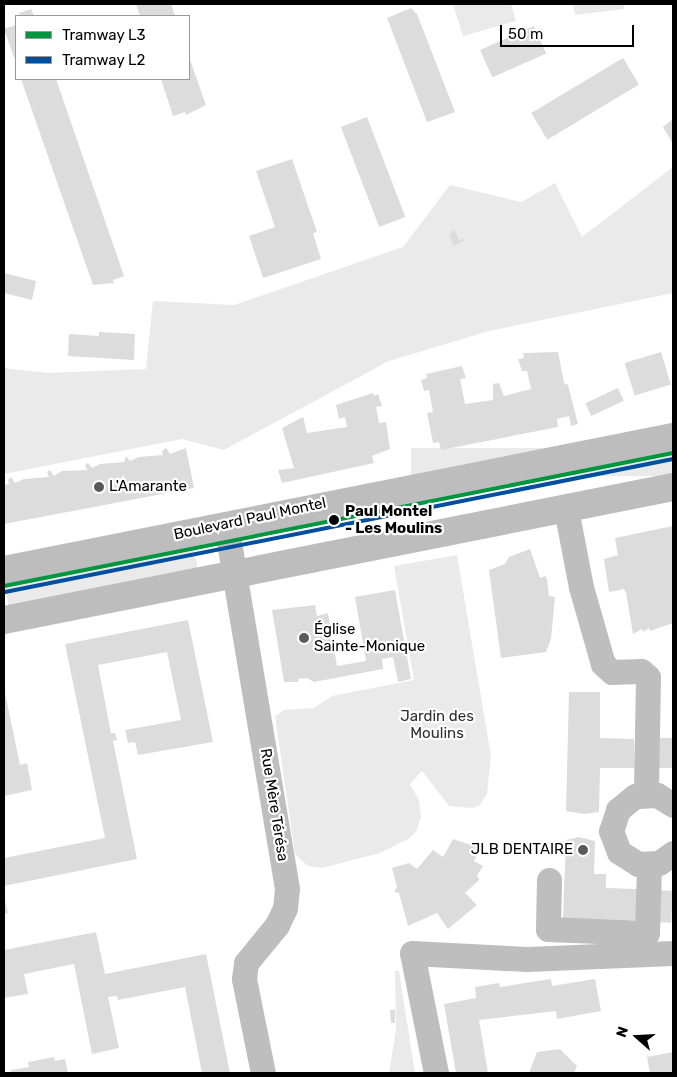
<!DOCTYPE html>
<meta charset="utf-8">
<style>
body{margin:0}
#map{position:relative;width:677px;height:1077px;overflow:hidden;background:#fff;font-family:Rubik,sans-serif}
div>[style]{position:absolute}
.green>*{inset:0;background:#eaeaea;transform-origin:0 0}
.building>*{inset:0;background:#dcdcdc;transform-origin:0 0}
.minor>*{height:25px;margin:-12.5px;padding:0 12.5px;transform-origin:12.5px;border-radius:12.5px;background:#bebebe}
.major>*{height:28px;margin:-14px;padding:0 14px;transform-origin:14px;border-radius:14px;background:#bdbdbd}
.tram-1>*{height:4px;margin:-2px;padding:0 2px;transform-origin:2px;border-radius:2px;background:#009640}
.tram-2>*{height:4px;margin:-2px;padding:0 2px;transform-origin:2px;border-radius:2px;background:#004f9f}
.dots>*{width:14px;height:14px;translate:-50% -50%;box-sizing:border-box;border:2px solid #fff;border-radius:50%}
span{translate:-50% -50%;white-space:nowrap;text-align:center;line-height:1.15;-webkit-text-stroke:4.5px #fff;paint-order:stroke}
.poi-label{font-size:15px;color:#000}
.left{translate:0 -50%;text-align:left}
.right{translate:-100% -50%;text-align:right}
.stop-label{font-size:15px;color:#000;font-weight:700}
.street-label{font-size:15px;color:#000}
.park-label{font-size:15px;color:#2f2f2f}
.frame{position:absolute;inset:0;border:5px solid #000;pointer-events:none}
.legend{position:absolute;left:15px;top:15px;width:175px;height:65px;box-sizing:border-box;background:#fff;border:1px solid #999;margin:0;padding:6px 9px;list-style:none;font-size:15px;color:#000}
.legend li{display:flex;align-items:center;gap:10px;height:25px}
.legend b{width:25px;border:1px solid #999}
.north{position:absolute;left:612px;top:1012px;width:50px;height:50px;-webkit-text-stroke:4px #fff;paint-order:stroke;rotate:289deg;font-size:14px;font-weight:700;line-height:20px;text-align:center;color:#000}
.north::after{content:'';display:block;margin:auto;width:18px;height:22px;background:#000;clip-path:polygon(50% 0,100% 100%,50% 72%,0 100%)}
.scale{position:absolute;left:500px;top:25px;width:134px;height:22px;box-sizing:border-box;border:2px solid #000;border-top:0;padding-left:6px;font-size:15px;line-height:18px;white-space:nowrap;color:#000;-webkit-text-stroke:4px #fff;paint-order:stroke}
</style>
<div id="map">
<div class="green">
<div style="clip-path:polygon(453px 4px,511px 4px,516px 21px,463px 36px)"></div>
<div style="clip-path:polygon(573px 4px,624px 4px,624px 9px,575px 15px)"></div>
<div style="clip-path:polygon(673px 167px,673px 293px,489px 331px,389px 361px,224px 450px,182px 439px,4px 474px,4px 368px,48px 373px,146px 369px,153px 301px,234px 305px,403px 247px,450px 185px,521px 202px,555px 183px,582px 237px)"></div>
<div style="left:673px;top:448px;width:28px;height:262px;rotate:90deg"></div>
<div style="left:193px;top:544px;width:26px;height:193px;rotate:79deg"></div>
<div style="clip-path:polygon(457px 555px,491px 756px,487px 794px,480px 805px,473px 808px,449px 806px,422px 771px,410px 784px,419px 800px,421px 817px,416px 832px,408px 839px,380px 853px,322px 868px,308px 866px,295px 854px,275px 716px,284px 710px,314px 708px,332px 696px,414px 680px,394px 566px)"></div>
<div style="clip-path:polygon(395px 971px,399px 971px,415px 1073px,389px 1073px,396px 1030px)"></div>
</div>
<div class="building">
<div style="clip-path:polygon(136px 4px,171px 4px,175px 16px,140px 16px)"></div>
<div style="clip-path:polygon(411px 8px,417px 14px,455px 112px,427px 122px,387px 18px)"></div>
<div style="clip-path:polygon(31px 9px,34px 16px,20px 16px,19px 13px)"></div>
<div style="clip-path:polygon(16px 25px,16px 63px,4px 29px)"></div>
<div style="left:534px;top:26px;width:30px;height:59px;rotate:66deg"></div>
<div style="clip-path:polygon(189px 57px,206px 105px,186px 115px,185px 112px,173px 116px,161px 79px,189px 79px)"></div>
<div style="left:623px;top:58px;width:31px;height:107px;rotate:59deg"></div>
<div style="clip-path:polygon(21px 79px,56px 79px,124px 276px,113px 280px,114px 283px,93px 285px)"></div>
<div style="left:367px;top:117px;width:107px;height:28px;rotate:69deg"></div>
<div style="clip-path:polygon(673px 119px,673px 144px,663px 127px)"></div>
<div style="clip-path:polygon(292px 159px,317px 232px,313px 233px,321px 259px,263px 278px,249px 236px,275px 227px,256px 171px)"></div>
<div style="clip-path:polygon(454px 229px,459px 240px,463px 238px,464px 241px,454px 246px,449px 235px)"></div>
<div style="clip-path:polygon(4px 273px,36px 281px,32px 300px,4px 293px)"></div>
<div style="clip-path:polygon(99px 332px,135px 334px,134px 360px,68px 356px,69px 334px,99px 336px)"></div>
<div style="clip-path:polygon(558px 352px,564px 383px,568px 385px,578px 424px,571px 426px,569px 416px,557px 419px,558px 427px,441px 450px,439px 442px,433px 443px,427px 413px,433px 412px,429px 390px,424px 391px,421px 380px,427px 378px,426px 374px,462px 366px,466px 378px,460px 379px,465px 404px,493px 400px,493px 384px,499px 383px,504px 396px,531px 389px,527px 371px,522px 371px,518px 359px,524px 358px,523px 353px)"></div>
<div style="left:661px;top:352px;width:34px;height:38px;rotate:73deg"></div>
<div style="left:618px;top:388px;width:14px;height:36px;rotate:65deg"></div>
<div style="clip-path:polygon(373px 393px,374px 396px,378px 394px,382px 406px,376px 407px,379px 423px,386px 422px,390px 449px,372px 456px,374px 463px,282px 483px,278px 470px,294px 468px,282px 428px,303px 417px,307px 433px,347px 427px,345px 417px,339px 419px,336px 405px)"></div>
<div style="clip-path:polygon(166px 448px,170px 454px,186px 448px,194px 488px,4px 524px,4px 485px,9px 484px,8px 480px,11px 477px,15px 483px,24px 479px,49px 477px,47px 472px,50px 470px,54px 476px,62px 471px,87px 470px,85px 465px,88px 463px,92px 468px,100px 464px,124px 462px,126px 456px,130px 461px,139px 457px,163px 455px,162px 451px)"></div>
<div style="clip-path:polygon(673px 526px,673px 623px,650px 631px,649px 628px,643px 632px,642px 629px,633px 634px,626px 593px,624px 589px,609px 592px,604px 559px,618px 555px,615px 538px)"></div>
<div style="clip-path:polygon(530px 549px,540px 578px,545px 576px,547px 579px,549px 596px,555px 597px,551px 639px,546px 652px,501px 658px,489px 570px,505px 564px,509px 557px)"></div>
<div style="clip-path:polygon(395px 590px,411px 679px,398px 682px,393px 657px,382px 659px,383px 669px,314px 682px,307px 678px,298px 679px,298px 682px,284px 682px,272px 610px,315px 605px,317px 616px,328px 613px,337px 666px,366px 661px,355px 597px)"></div>
<div style="clip-path:polygon(188px 620px,213px 742px,138px 755px,135px 742px,128px 743px,125px 730px,181px 720px,167px 652px,98px 665px,111px 733px,115px 733px,117px 740px,113px 741px,137px 859px,4px 886px,4px 858px,105px 838px,65px 644px)"></div>
<div style="clip-path:polygon(4px 688px,20px 765px,27px 763px,32px 790px,4px 796px)"></div>
<div style="clip-path:polygon(569px 692px,600px 692px,600px 738px,634px 739px,635px 768px,600px 768px,599px 812px,584px 814px,566px 811px)"></div>
<div style="left:655px;top:738px;width:18px;height:30px"></div>
<div style="clip-path:polygon(579px 837px,595px 841px,594px 874px,606px 874px,606px 888px,637px 889px,637px 920px,563px 919px,566px 840px)"></div>
<div style="clip-path:polygon(453px 839px,480px 848px,474px 861px,483px 866px,477px 875px,479px 880px,465px 893px,477px 905px,448px 929px,437px 913px,408px 926px,399px 893px,394px 892px,397px 887px,392px 868px,409px 863px,417px 869px,433px 850px,443px 857px)"></div>
<div style="left:656px;top:890px;width:17px;height:32px;rotate:3deg"></div>
<div style="clip-path:polygon(4px 897px,8px 913px,4px 914px)"></div>
<div style="clip-path:polygon(96px 932px,105px 974px,206px 954px,230px 1073px,202px 1073px,185px 987px,118px 1000px,117px 996px,108px 997px,119px 1048px,92px 1054px,74px 964px,24px 974px,28px 994px,4px 998px,4px 950px)"></div>
<div style="clip-path:polygon(551px 979px,552px 986px,595px 979px,601px 1011px,557px 1019px,556px 1011px,479px 1020px,488px 1073px,456px 1073px,444px 1004px,476px 998px,475px 987px,499px 983px,500px 987px)"></div>
<div style="clip-path:polygon(390px 1010px,395px 1010px,395px 1023px,391px 1023px)"></div>
<div style="clip-path:polygon(560px 1049px,577px 1066px,574px 1073px,529px 1073px,537px 1052px)"></div>
<div style="clip-path:polygon(673px 1052px,673px 1073px,650px 1073px,647px 1057px)"></div>
<div style="clip-path:polygon(54px 1057px,55px 1061px,65px 1059px,68px 1073px,11px 1073px,11px 1070px,29px 1067px,28px 1062px)"></div>
</div>
<div class="minor">
<div style="left:566px;top:509px;width:79px;rotate:79.1deg"></div>
<div style="left:581px;top:587px;width:80px;rotate:74.1deg"></div>
<div style="left:603px;top:664px;width:12px;rotate:42deg"></div>
<div style="left:612px;top:672px;width:29px;rotate:-2deg"></div>
<div style="left:641px;top:671px;width:9px;rotate:41deg"></div>
<div style="left:648px;top:677px;width:117px;rotate:91deg"></div>
<div style="left:226px;top:524px;width:370px;rotate:80.5deg"></div>
<div style="left:287px;top:889px;width:19px;rotate:96deg"></div>
<div style="left:285px;top:908px;width:19px;rotate:115deg"></div>
<div style="left:277px;top:925px;width:49px;rotate:129.2deg"></div>
<div style="left:246px;top:963px;width:16px;rotate:97deg"></div>
<div style="left:244px;top:979px;width:96px;rotate:78.6deg"></div>
<div style="left:673px;top:805px;width:19px;rotate:-148deg"></div>
<div style="left:657px;top:795px;width:22px;rotate:177deg"></div>
<div style="left:635px;top:796px;width:22px;rotate:141deg"></div>
<div style="left:618px;top:810px;width:22px;rotate:108deg"></div>
<div style="left:611px;top:831px;width:22px;rotate:69deg"></div>
<div style="left:619px;top:852px;width:22px;rotate:32deg"></div>
<div style="left:638px;top:864px;width:21px;rotate:-3deg"></div>
<div style="left:659px;top:863px;width:17px;rotate:-36deg"></div>
<div style="left:549px;top:880px;width:49px;rotate:91.2deg"></div>
<div style="left:548px;top:929px;width:99px;rotate:2.3deg"></div>
<div style="left:647px;top:933px;width:68px;rotate:-88.3deg"></div>
<div style="left:436px;top:1073px;width:122px;rotate:-101.3deg"></div>
<div style="left:412px;top:953px;width:115px;rotate:3deg"></div>
<div style="left:527px;top:959px;width:146px;rotate:-2.4deg"></div>
</div>
<div class="major">
<div style="left:4px;top:570px;width:682px;rotate:-11.24deg"></div>
<div style="left:4px;top:620px;width:682px;rotate:-11.24deg"></div>
</div>
<div class="tram-1">
<div style="left:4px;top:586px;width:682px;rotate:-11.24deg"></div>
</div>
<div class="tram-2">
<div style="left:5px;top:592px;width:681px;rotate:-11.26deg"></div>
</div>
<div class="dots">
<div style="left:99px;top:487px;background:#595959"></div>
<div style="left:334px;top:520px;background:#000"></div>
<div style="left:304px;top:638px;background:#595959"></div>
<div style="left:583px;top:850px;background:#595959"></div>
</div>
<div class="poi-label">
<span class="left" style="left:109px;top:487px">L'Amarante</span>
<span class="left" style="left:314px;top:638px">Église<br>Sainte-Monique</span>
<span class="right" style="left:573px;top:850px">JLB DENTAIRE</span>
</div>
<div class="stop-label">
<span class="left" style="left:345px;top:520px">Paul Montel<br>- Les Moulins</span>
</div>
<div class="street-label">
<span style="left:250px;top:519px;rotate:-12deg">Boulevard Paul Montel</span>
<span style="left:274px;top:805px;rotate:81deg">Rue Mère Térésa</span>
</div>
<div class="park-label">
<span style="left:437px;top:725px">Jardin des<br>Moulins</span>
</div>
<div class="frame"></div>
<ul class="legend">
<li><b style="height:6px;background:#009640"></b>Tramway L3</li>
<li><b style="height:6px;background:#004f9f"></b>Tramway L2</li>
</ul>
<div class="north">N</div>
<div class="scale">50 m</div>
</div>
